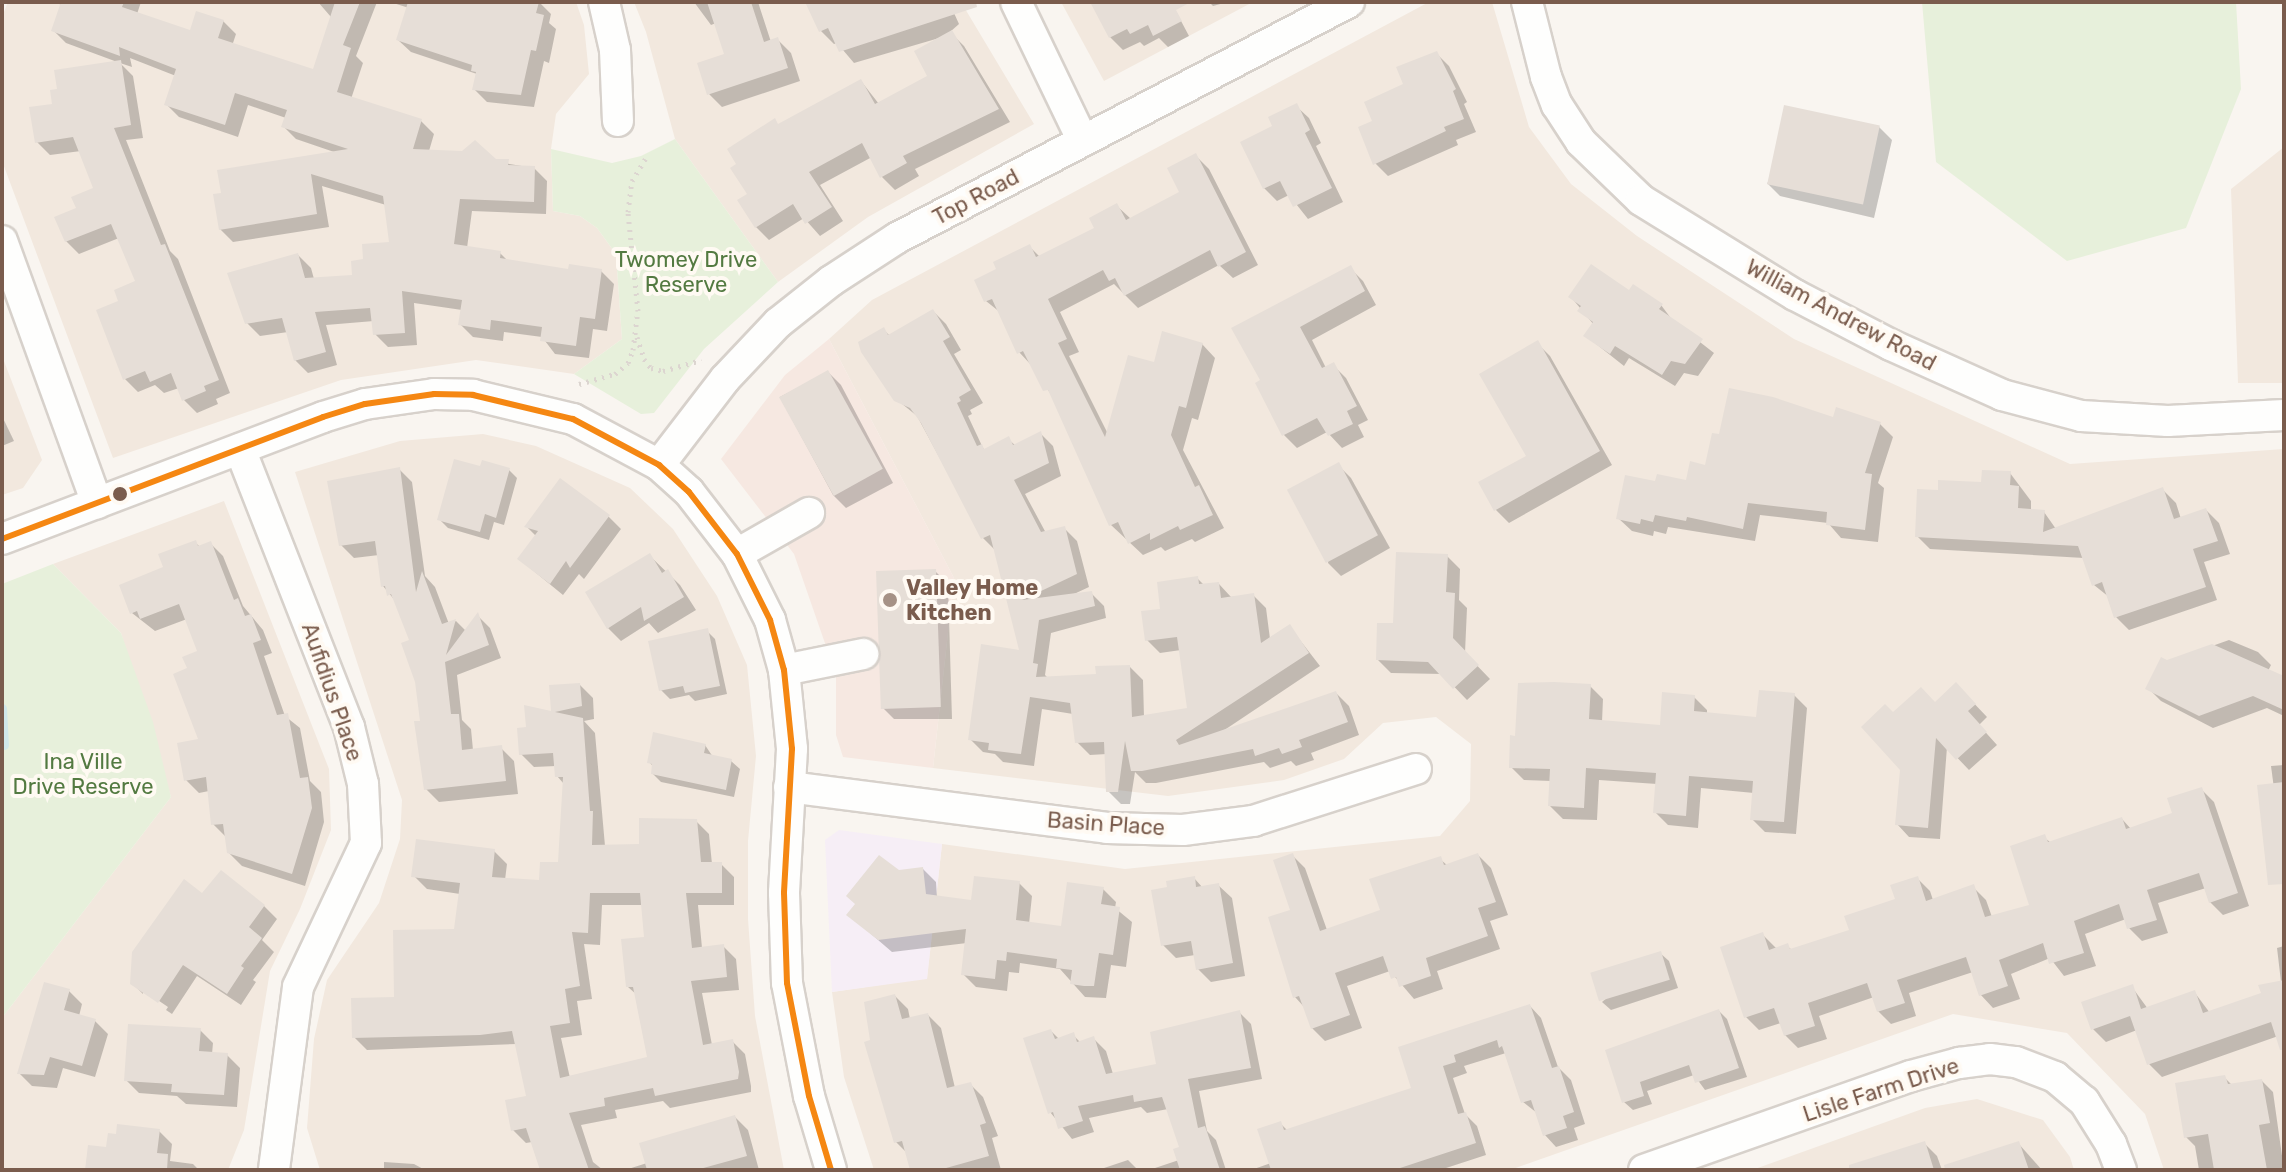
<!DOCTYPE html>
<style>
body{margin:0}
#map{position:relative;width:2286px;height:1172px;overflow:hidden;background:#f9f5f0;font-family:Rubik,sans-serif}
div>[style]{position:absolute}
.residential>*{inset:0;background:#f2e8de}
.commercial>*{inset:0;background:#f6e8e1}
.education>*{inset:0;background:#f6eef6}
.green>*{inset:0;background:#e7f0db}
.shadow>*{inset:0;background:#0003}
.stream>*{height:9px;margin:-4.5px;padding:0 4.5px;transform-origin:4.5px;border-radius:4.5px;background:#d0e8ea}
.building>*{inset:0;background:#e6ded7;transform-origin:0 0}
.path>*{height:5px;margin-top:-2.5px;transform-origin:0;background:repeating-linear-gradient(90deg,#dcd5d0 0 2px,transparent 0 8px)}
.roads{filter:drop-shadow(2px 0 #d7d1cb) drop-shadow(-2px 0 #d7d1cb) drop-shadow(0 2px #d7d1cb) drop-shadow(0 -2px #d7d1cb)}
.minor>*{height:30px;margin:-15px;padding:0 15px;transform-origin:15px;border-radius:15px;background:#fefefd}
.bus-1>*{height:6px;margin:-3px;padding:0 3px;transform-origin:3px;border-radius:3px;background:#f58712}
.dots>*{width:22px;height:22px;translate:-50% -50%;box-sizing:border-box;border:4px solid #fffaf3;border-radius:50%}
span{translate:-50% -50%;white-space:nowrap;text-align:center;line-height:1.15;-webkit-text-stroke:8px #fffaf3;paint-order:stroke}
.street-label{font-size:22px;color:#7a5c4d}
.park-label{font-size:22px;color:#537a41}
.poi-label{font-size:22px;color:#7a5c4d;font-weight:700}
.left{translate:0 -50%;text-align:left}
.frame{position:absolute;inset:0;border:4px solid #7a5c4d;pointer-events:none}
</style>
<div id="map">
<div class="residential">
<div style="clip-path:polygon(8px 2px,576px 2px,584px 25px,589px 74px,556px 114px,551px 149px,553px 211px,580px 216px,597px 228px,616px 254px,622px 339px,574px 374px,476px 360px,341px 380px,113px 458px,2px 161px,2px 17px)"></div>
<div style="clip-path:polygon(634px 2px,961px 2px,1034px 124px,868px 217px,778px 282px,675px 139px,646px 32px)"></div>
<div style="clip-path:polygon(1061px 2px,1253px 2px,1104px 81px)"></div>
<div style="clip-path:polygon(1429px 2px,1492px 2px,1529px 127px,1571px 184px,1637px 236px,1794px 339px,2070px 464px,2284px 449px,2284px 1170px,2164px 1170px,2145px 1114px,2067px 1033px,1953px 1014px,1510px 1170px,874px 1170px,844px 1077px,832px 992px,927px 978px,942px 844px,1125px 869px,1440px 836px,1470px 801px,1471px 744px,1436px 717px,1383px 723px,1344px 759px,1284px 780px,1168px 796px,933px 768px,954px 578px,829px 339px,872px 300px)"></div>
<div style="clip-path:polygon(2284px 147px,2284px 383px,2238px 383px,2231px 189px)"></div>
<div style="clip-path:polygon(2px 356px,42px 460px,23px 488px,2px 495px)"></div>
<div style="clip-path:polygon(483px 434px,536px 446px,630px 488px,673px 529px,717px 596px,747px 665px,756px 756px,748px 841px,748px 919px,755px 1016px,784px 1170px,320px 1170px,307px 1128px,314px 1039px,327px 980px,379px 903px,400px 839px,402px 800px,295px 472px,400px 441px)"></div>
<div style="clip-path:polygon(224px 501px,329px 769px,331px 830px,300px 909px,270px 971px,244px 1130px,228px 1170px,2px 1170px,2px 1018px,171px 797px,121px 633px,53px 564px)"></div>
<div style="clip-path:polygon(1977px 1099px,2043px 1120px,2070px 1157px,2074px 1170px,1752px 1170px,1925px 1108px)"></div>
</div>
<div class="commercial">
<div style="clip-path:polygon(829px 339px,954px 578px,933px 768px,843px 757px,836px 735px,836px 675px,794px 554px,721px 459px,785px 375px)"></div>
</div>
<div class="education">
<div style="clip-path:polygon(839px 830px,942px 844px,927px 979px,832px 992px,825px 840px)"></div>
</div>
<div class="green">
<div style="clip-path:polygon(1922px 2px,2236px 2px,2241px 89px,2186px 228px,2067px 261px,1936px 162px)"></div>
<div style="clip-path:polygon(675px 139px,778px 282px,704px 349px,654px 413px,641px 414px,574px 374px,622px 339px,616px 254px,597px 228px,580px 216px,553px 211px,551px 149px,612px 163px,641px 156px)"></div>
<div style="clip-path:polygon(53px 564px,121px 633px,153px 722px,171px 797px,2px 1018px,2px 584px)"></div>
</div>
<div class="shadow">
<div style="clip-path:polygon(57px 2px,141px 2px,137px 14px,191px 33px,223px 21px,236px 34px,232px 46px,314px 72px,331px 17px,318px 2px,377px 2px,356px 56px,363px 63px,351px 99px,421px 121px,434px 134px,429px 151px,534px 168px,547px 181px,546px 214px,472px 211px,467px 248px,500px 253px,509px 262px,570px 271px,601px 271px,614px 284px,607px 331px,593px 329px,589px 358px,555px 354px,542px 337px,504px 332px,503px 341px,473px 337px,460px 324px,462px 310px,414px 303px,417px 345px,388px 347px,375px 334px,374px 321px,326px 325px,337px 365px,308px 373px,295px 360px,288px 332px,260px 336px,247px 323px,298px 255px,311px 268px,314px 279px,354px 277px,365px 261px,391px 244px,386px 205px,322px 186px,329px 227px,233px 242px,220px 229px,337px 153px,296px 139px,283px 126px,286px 118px,248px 105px,238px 137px,179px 117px,166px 104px,176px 76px,130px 58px,132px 67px,120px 63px,133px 76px,143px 138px,126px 140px,170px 251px,178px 259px,230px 393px,216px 399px,218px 404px,197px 413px,184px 400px,179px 388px,164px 393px,155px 385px,138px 392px,125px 379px,120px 302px,138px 282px,119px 238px,79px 254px,66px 241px,78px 209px,96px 189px,81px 151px,50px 155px,37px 142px,54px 106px,120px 63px,66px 43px,53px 30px,62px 6px)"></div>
<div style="clip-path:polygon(390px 2px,539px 2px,551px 14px,549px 23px,556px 29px,549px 63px,544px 61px,534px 107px,487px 102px,474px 89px,477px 74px,411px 52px,398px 40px,409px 8px)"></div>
<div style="clip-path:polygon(694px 2px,758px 2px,771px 42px,778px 40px,791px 53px,800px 81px,722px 107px,709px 94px,726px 55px,716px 23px,711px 25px)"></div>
<div style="clip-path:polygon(835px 2px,949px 2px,959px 24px,950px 32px,964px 46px,1010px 122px,915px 169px,919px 176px,895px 190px,882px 177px,872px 157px,820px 185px,843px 221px,820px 236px,804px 218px,769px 240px,756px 227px,779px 126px,861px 81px,879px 104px,930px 77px,946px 36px,854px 63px,837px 43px,834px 44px,821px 31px,812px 13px)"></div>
<div style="clip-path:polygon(1092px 2px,1171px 2px,1189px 36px,1168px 47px,1159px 38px,1144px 46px,1140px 42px,1123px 50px,1110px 37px)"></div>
<div style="clip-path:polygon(1209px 2px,1228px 2px,1213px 6px)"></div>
<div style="clip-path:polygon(1436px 53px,1449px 66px,1467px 102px,1464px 104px,1476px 132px,1456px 140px,1458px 145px,1388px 176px,1375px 163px,1374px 122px)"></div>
<div style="clip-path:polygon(1296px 106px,1309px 118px,1321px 143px,1316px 146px,1343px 202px,1308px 219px,1289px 195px,1277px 201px,1264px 188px,1275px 127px)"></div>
<div style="clip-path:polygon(1879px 127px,1892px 140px,1874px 218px,1780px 196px,1767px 183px)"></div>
<div style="clip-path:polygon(1196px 156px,1209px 169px,1258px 265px,1233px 278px,1219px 265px,1138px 308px,1114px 284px,1060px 312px,1079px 352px,1069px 356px,1108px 434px,1155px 365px,1202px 344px,1215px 358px,1198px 420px,1192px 418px,1183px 450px,1224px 528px,1195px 542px,1192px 539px,1165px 551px,1161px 547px,1143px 555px,1111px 525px,1054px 399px,1033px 367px,1019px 352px,1001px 313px,986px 301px,999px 270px,1030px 247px,1040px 257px,1096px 228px,1117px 206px,1131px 219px,1182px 193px)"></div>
<div style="clip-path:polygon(1350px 268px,1363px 281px,1376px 305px,1312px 340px,1326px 368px,1333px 365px,1346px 378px,1368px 420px,1358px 425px,1364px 437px,1342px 448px,1327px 432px,1297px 448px,1284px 435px,1263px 381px,1234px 328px)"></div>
<div style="clip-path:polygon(1629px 292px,1661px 305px,1673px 321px,1714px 353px,1698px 376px,1684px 373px,1675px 386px,1629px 358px,1624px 366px,1586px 336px,1594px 325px,1571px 297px)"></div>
<div style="clip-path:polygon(933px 311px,946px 324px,961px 350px,954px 354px,983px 403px,970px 410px,972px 414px,968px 416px,983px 448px,986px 451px,1008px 439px,1016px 446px,1041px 434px,1053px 446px,1061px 476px,1025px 494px,1046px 533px,1064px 528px,1077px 541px,1089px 587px,1074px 594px,1091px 593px,1104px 606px,1106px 618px,1051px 633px,1045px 675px,1049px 679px,1098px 676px,1130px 667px,1143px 680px,1144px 717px,1189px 710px,1181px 650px,1160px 653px,1147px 640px,1163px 610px,1197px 578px,1205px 586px,1219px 584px,1231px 597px,1253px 595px,1266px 608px,1270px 639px,1289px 626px,1320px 666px,1223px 731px,1336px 693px,1349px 706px,1359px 735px,1311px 753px,1314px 760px,1296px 766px,1291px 761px,1270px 768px,1264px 762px,1156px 783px,1146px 783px,1135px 772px,1130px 804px,1121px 804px,1108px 791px,1107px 754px,1090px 755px,1077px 742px,1073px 714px,1042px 709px,1034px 766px,1003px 762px,995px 754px,983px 752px,970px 739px,1022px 652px,996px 551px,983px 538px,917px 416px,896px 399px,883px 329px,890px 336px)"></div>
<div style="clip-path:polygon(1537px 343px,1550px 356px,1612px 465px,1509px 523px,1496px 510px,1481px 483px,1528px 456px)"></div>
<div style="clip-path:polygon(828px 372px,841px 385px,893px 483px,846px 508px,833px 495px,780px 397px)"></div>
<div style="clip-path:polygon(1837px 410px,1880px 424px,1893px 437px,1878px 483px,1884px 488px,1878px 542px,1841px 538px,1828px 523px,1760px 515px,1755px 541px,1668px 527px,1666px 534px,1654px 531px,1653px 536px,1632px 531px,1618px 518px,1657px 484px,1687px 482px,1707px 467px,1834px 419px)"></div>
<div style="clip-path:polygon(2px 416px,14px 441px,2px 446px)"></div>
<div style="clip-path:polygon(1338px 465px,1351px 478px,1390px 548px,1341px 576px,1328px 563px)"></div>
<div style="clip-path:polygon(399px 469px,412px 482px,425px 576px,435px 587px,449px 624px,456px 621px,466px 631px,478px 616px,490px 628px,501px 658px,457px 675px,462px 720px,471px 729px,473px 750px,501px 748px,514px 761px,518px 794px,439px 802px,426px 789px,422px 722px,411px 642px,397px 603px,383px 586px,379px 555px,354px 558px,341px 545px)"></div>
<div style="clip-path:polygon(509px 470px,517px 478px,504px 525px,494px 522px,489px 540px,448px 528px,439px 519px)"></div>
<div style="clip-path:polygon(2010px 473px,2031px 501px,2031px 511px,2044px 512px,2056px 529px,2163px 490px,2176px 503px,2181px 519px,2206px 510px,2219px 523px,2230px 554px,2204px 562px,2217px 600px,2129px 630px,2116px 617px,2109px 597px,2094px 585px,2084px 558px,1930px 549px,1917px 536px,1940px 493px,1983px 484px)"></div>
<div style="clip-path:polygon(608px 516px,621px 529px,584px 579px,579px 574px,563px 595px,519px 559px,536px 536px,526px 526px)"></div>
<div style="clip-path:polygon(195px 542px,200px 547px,210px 543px,223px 556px,243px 606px,263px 630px,272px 653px,264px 656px,285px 716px,300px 728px,310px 781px,321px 792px,324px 822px,305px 886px,242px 866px,229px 853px,227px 838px,213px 824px,209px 791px,199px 793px,186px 780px,201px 741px,189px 669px,200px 652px,187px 619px,155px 631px,132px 613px,165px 569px)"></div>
<div style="clip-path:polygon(650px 556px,680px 585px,696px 610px,658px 633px,649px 623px,621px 641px,608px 628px)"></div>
<div style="clip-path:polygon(1447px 556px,1460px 569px,1459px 600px,1467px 608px,1465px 653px,1490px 679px,1467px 700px,1442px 674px,1391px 673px,1378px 660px)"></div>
<div style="clip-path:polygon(935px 571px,948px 584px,952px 719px,894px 719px,881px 706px)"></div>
<div style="clip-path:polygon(707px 631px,715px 639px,727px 694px,695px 701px,689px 695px,670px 699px,661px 690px)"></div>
<div style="clip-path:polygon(2229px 640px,2258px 652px,2271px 665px,2268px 671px,2284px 678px,2284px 716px,2267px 708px,2213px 728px,2161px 701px,2148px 688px,2167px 662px)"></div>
<div style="clip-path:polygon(evenodd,580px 685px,593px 698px,594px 719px,584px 721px,595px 733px,605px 846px,641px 845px,696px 821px,709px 834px,712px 864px,721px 864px,734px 877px,734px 905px,698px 905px,702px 948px,723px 946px,736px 959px,739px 990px,702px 993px,712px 1045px,732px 1041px,745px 1054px,751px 1086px,751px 1092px,670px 1108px,663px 1101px,615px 1110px,617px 1118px,581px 1125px,593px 1162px,603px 1170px,542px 1170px,532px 1142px,526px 1143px,513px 1130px,528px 1098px,517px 1044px,367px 1050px,354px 1037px,396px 999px,456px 931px,460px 894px,427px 889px,414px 876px,494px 851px,507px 864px,505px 880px,541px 882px,560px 864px,564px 784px,557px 776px,556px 766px,534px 767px,521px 754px,528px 729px,553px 713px,580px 685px,602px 905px,643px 905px,646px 939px,628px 987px,637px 995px,649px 1058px,570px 1078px,561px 1038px,582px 1035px,577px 1001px,592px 999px,584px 944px,600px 945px,602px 905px)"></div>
<div style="clip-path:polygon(1590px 686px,1603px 699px,1602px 722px,1662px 727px,1694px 697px,1707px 710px,1707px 714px,1758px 719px,1794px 695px,1807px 708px,1796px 834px,1765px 832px,1752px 819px,1754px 793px,1701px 788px,1698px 828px,1668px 825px,1655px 812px,1657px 784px,1599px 780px,1597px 820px,1563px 819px,1550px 806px,1551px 781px,1524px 780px,1511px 767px,1517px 738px)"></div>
<div style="clip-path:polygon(1968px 697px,1987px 717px,1979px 725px,1997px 745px,1969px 770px,1947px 747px,1940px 839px,1909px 837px,1897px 824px,1902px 769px,1893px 715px)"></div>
<div style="clip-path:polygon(705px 745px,713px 757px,731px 761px,740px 769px,734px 797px,661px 782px,653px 774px,654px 767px,649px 762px)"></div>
<div style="clip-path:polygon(2284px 765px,2284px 864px,2271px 766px)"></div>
<div style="clip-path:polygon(2201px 789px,2214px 802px,2249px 906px,2223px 915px,2210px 902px,2206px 888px,2158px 903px,2168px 933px,2142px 941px,2129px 928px,2126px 919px,2085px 934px,2096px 966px,2064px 976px,2050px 958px,2011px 974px,2020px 999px,1993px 1008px,1980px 994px,1973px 972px,1909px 993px,1916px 1016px,1891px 1024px,1878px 1011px,1874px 997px,1819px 1016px,1827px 1039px,1798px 1048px,1785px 1035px,1781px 1023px,1759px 1030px,1746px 1017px,1763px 935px,1776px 948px,1787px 946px,1792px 950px,1851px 931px,1898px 901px,1917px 878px,1930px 891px,1933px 900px,1973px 887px,1986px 900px,1992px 917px,2032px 906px,2044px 837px,2051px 843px,2122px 819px,2131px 829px,2174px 815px)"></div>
<div style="clip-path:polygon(1292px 855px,1305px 868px,1327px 930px,1382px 912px,1440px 859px,1448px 866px,1478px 855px,1491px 868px,1508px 915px,1490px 921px,1500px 949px,1437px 971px,1443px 989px,1414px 999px,1390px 971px,1347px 986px,1362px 1028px,1325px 1041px,1312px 1028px,1305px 1008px,1295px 997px)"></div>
<div style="clip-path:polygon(923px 869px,936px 882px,937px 898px,973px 902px,1019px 883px,1032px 896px,1029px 924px,1063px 928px,1103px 889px,1116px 902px,1115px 908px,1132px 922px,1126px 967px,1111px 965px,1106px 998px,1085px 997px,1060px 969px,1020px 963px,1019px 973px,1009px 972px,1007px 991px,976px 987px,963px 974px,967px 943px,892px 952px,849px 915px,898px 872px)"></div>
<div style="clip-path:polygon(1194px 878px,1203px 888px,1218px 885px,1232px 898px,1245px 976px,1211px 982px,1198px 969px,1195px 955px,1176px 958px,1163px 945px)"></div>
<div style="clip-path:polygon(203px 896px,264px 906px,277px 919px,262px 940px,274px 952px,253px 980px,256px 982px,241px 1005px,197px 976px,172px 1014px,166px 1010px,168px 1007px,143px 990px,143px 994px,132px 983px)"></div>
<div style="clip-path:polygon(2284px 946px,2284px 1034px,2162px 1077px,2149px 1064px,2137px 1030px,2106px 1042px,2093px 1029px,2132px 987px,2148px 1009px,2195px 993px,2210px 1013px,2263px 994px,2281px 982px,2277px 948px)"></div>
<div style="clip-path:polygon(1660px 953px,1669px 961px,1678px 988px,1611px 1010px,1602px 1002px)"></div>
<div style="clip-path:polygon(69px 991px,82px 1004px,79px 1016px,95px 1021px,108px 1034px,95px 1077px,63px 1068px,57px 1088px,32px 1086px,19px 1073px)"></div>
<div style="clip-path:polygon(895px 996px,908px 1009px,910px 1019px,928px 1015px,941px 1028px,955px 1088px,970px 1084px,983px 1097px,998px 1136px,992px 1138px,1001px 1170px,912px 1170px,908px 1154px,896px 1142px,873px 1042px)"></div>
<div style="clip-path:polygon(1530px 1006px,1541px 1018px,1558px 1067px,1571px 1080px,1585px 1124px,1574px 1128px,1578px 1140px,1556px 1147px,1545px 1135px,1537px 1113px,1523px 1102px,1506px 1053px,1464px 1066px,1467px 1073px,1453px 1078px,1465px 1114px,1477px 1126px,1486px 1155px,1440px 1170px,1251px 1170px,1271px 1163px,1281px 1124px,1288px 1131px,1414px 1089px,1400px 1049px)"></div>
<div style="clip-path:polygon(1719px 1011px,1727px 1019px,1747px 1077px,1705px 1090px,1694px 1075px,1647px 1091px,1652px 1104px,1633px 1110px,1624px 1102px,1607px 1051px)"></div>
<div style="clip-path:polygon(1239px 1012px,1251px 1024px,1262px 1079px,1199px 1091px,1207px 1131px,1216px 1140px,1226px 1170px,1149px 1170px,1179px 1160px,1181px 1148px,1168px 1109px,1147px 1113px,1141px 1107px,1089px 1118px,1094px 1132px,1072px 1139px,1050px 1112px,1051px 1031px,1059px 1039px,1073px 1035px,1081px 1043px,1094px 1039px,1106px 1051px,1113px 1074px,1158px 1066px)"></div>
<div style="clip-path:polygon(200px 1030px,213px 1043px,212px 1054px,227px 1055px,240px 1068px,237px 1107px,186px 1104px,177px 1096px,139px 1093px,126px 1080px)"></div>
<div style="clip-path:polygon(2224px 1077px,2233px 1086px,2262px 1081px,2273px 1092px,2284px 1170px,2199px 1170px,2195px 1146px,2186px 1137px)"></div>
<div style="clip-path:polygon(735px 1117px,748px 1130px,759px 1170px,625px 1170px,647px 1163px)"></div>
<div style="clip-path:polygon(159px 1131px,172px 1144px,170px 1161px,193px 1164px,199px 1170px,87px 1170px,108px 1150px)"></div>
<div style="clip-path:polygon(1924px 1143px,1937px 1156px,1942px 1170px,1867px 1170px)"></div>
<div style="clip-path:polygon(2018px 1143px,2042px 1170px,1983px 1170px)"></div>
<div style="clip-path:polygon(1128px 1160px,1138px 1170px,1098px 1170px)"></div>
<div style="clip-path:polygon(384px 1162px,414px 1164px,425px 1170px,384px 1170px)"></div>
</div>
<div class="stream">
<div style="left:2px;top:708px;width:37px;rotate:87deg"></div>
</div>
<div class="building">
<div style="clip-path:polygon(61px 2px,124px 2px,122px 7px,190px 30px,196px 11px,224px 20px,218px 38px,313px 69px,335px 2px,360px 2px,343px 45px,351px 48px,337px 92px,422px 119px,413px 149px,462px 151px,475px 140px,496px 159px,509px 159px,508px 165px,535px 166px,534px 202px,460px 199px,454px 244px,501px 251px,500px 258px,568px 269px,569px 264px,602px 269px,595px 319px,580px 317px,576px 346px,540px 341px,542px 327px,491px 320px,490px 330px,458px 325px,462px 300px,402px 291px,405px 333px,373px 335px,370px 308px,315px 312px,326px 352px,294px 361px,282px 318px,245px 324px,227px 273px,298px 253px,305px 278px,352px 275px,351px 261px,363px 259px,362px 244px,389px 242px,383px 196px,311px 174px,317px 214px,219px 230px,213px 194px,221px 193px,217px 170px,348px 149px,281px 127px,287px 110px,235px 93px,225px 125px,164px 105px,176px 69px,119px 47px,120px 56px,51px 31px)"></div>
<div style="clip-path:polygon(408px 2px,539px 2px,536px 13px,544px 15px,536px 51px,531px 50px,521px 95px,472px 90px,476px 72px,471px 71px,472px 65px,396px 40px)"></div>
<div style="clip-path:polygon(707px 2px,751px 2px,764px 42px,778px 37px,788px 68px,707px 95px,697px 63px,724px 54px)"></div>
<div style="clip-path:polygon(805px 2px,976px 2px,977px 7px,839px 52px,828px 28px,819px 32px)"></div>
<div style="clip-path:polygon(1090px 2px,1191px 2px,1176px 10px,1182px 21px,1153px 36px,1148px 25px,1130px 34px,1127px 29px,1109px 38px)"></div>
<div style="clip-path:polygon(952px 30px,999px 109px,903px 156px,907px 163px,880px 178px,862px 143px,809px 172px,832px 207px,805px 224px,793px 204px,755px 228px,737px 200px,747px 194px,730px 168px,736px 164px,727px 149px,775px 118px,778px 124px,861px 79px,875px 104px,927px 76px,914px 51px)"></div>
<div style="clip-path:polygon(1437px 51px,1456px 89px,1453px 91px,1464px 119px,1444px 127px,1446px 131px,1373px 165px,1358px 127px,1372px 121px,1364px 102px,1403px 84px,1396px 67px)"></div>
<div style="clip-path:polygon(121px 60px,131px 125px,114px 128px,161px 245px,165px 244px,219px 380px,204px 386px,206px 391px,182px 401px,171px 373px,150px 382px,145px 371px,123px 380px,96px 310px,118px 301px,114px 290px,135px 281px,111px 224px,65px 242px,54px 217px,76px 208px,71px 197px,93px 188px,73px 137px,35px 143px,29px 107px,52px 104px,50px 90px,57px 89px,54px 70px)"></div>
<div style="clip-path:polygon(1297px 103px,1310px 130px,1305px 133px,1332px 188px,1293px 207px,1280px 181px,1263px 189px,1240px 142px,1272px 126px,1268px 117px)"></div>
<div style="left:1784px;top:105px;width:98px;height:81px;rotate:12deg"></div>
<div style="clip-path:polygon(1196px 153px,1246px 252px,1218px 267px,1210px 250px,1124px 296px,1115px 278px,1109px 281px,1103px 270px,1048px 299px,1067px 339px,1058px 343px,1105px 437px,1128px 355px,1154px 362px,1162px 331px,1203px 343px,1186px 408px,1179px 406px,1171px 435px,1195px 487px,1199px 485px,1213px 515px,1180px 530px,1178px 526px,1150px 540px,1150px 533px,1128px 544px,1118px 522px,1109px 526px,1048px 390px,1043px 391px,1023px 351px,1017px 354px,992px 299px,984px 302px,974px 280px,996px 269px,993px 262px,1030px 244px,1036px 257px,1094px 228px,1089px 218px,1117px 203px,1126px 220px,1179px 192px,1167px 168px)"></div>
<div style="clip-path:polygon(1591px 264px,1629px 290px,1633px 284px,1663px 304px,1659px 309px,1703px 339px,1685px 364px,1671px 361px,1662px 375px,1615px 346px,1610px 354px,1583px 336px,1593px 322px,1577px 311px,1581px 306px,1568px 297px)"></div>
<div style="clip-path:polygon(1351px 265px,1365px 291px,1300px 327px,1322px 368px,1334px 362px,1357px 406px,1347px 411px,1353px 424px,1328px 436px,1317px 418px,1282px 436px,1255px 383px,1260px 380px,1231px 328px)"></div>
<div style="clip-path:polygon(933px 309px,950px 337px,943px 341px,971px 390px,959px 397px,961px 401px,957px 403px,977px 446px,982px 444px,984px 449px,1009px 436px,1013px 445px,1041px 431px,1049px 463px,1014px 480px,1041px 532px,1065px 526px,1077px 574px,1022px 600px,1092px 591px,1095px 606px,1039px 620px,1033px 663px,1038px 664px,1036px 677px,1096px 674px,1095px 666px,1130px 665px,1132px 717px,1187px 708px,1177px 637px,1145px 641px,1141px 611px,1160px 609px,1157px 582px,1198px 576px,1199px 584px,1219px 582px,1221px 598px,1254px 593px,1261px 643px,1290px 624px,1309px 653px,1176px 740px,1179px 745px,1336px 691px,1348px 722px,1299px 740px,1302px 747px,1282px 754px,1279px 748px,1255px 756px,1253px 749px,1142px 771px,1131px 771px,1125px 741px,1118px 792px,1106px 792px,1104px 742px,1075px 743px,1070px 703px,1030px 697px,1021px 754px,988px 750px,989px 743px,968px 740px,981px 644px,1019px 650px,990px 535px,981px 539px,921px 423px,910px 408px,894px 401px,861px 352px,858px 342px,884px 327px,888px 335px)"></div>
<div style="clip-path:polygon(1538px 340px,1600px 451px,1494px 511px,1478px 482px,1526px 456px,1479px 374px)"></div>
<div style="left:828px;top:370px;width:113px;height:56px;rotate:61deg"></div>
<div style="clip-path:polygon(1729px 388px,1773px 397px,1833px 417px,1836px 407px,1881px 422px,1865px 473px,1872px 474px,1865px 530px,1826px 525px,1827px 512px,1748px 503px,1743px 529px,1687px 517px,1686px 521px,1655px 515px,1653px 522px,1641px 519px,1640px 524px,1616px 519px,1625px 475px,1655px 481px,1657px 474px,1686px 480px,1690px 461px,1705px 465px,1712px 433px,1719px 434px)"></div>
<div style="clip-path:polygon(454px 459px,480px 466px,482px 460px,510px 468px,496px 518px,485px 514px,480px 532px,437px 520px)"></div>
<div style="left:1339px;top:462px;width:83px;height:59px;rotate:62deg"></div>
<div style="clip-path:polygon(400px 467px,416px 592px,422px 571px,442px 624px,456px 619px,446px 655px,478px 612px,489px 645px,445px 662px,451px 714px,459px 714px,462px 750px,502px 745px,506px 781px,424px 790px,414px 721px,420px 721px,415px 682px,401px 643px,409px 640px,391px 594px,387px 596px,385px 586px,381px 587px,375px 541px,339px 546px,327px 481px)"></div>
<div style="clip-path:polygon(1982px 470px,2011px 471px,2010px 485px,2019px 486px,2018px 508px,2045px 510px,2043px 532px,2163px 487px,2174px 519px,2206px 508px,2218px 541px,2193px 549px,2206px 587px,2114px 618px,2102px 582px,2092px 586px,2078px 546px,1915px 537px,1917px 489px,1938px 490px,1938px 480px,1981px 482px)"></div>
<div style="clip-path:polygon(560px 478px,610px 515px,570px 568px,566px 561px,550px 584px,517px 559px,538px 531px,524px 527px)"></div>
<div style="clip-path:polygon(196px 540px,198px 546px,211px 541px,234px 600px,238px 598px,245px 616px,251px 614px,261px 640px,253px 643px,277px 715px,288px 713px,300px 778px,308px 777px,312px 808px,292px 874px,227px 853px,223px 824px,211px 825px,206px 777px,184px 781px,177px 743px,198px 739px,173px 674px,187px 668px,182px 657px,197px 651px,179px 604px,140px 619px,137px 611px,130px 614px,119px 585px,163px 567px,158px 554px)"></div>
<div style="clip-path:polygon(1396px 552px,1448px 554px,1446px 592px,1455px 593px,1453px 638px,1479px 665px,1453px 689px,1428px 662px,1376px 660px,1377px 623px,1393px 623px)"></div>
<div style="clip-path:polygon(650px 553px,662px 573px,668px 569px,684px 597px,644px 621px,641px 607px,607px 629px,585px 592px)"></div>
<div style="left:936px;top:569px;width:138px;height:60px;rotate:88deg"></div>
<div style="clip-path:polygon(708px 628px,720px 686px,685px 693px,683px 686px,659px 691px,648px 641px)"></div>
<div style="clip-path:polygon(2212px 644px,2284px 676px,2284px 710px,2253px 696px,2199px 716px,2145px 689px,2161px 657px,2167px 660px)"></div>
<div style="clip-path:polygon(1554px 682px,1591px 684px,1589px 719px,1660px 725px,1662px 692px,1695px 695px,1694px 711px,1756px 717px,1759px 690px,1795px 693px,1784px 822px,1750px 820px,1753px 781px,1689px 776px,1686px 816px,1653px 813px,1656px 773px,1586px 768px,1584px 808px,1548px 806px,1550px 769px,1509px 768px,1510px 735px,1515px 736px,1518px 683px)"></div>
<div style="clip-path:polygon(1956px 682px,1976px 704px,1968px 711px,1987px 732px,1956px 760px,1936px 738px,1928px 828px,1895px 825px,1900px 770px,1861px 727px,1885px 704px,1893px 712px,1921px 687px,1935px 702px)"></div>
<div style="clip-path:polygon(evenodd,580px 683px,582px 706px,555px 712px,583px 718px,590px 811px,593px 811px,592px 845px,639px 844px,639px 818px,697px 819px,701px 862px,722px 862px,722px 893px,686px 893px,692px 948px,724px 944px,727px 977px,691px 981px,703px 1045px,733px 1039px,739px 1072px,738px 1079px,655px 1096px,653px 1088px,604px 1098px,605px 1106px,569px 1113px,589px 1170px,540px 1170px,526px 1128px,511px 1131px,505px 1100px,526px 1096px,512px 1031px,480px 1035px,352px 1038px,351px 998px,394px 997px,393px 930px,454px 929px,460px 883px,411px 877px,416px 839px,495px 849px,492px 877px,539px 880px,540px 862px,558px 862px,563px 777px,555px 777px,553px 753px,519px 755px,517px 728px,526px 727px,524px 705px,551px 711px,549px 685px,580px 683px,590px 893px,640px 893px,644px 937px,621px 939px,626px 987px,633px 987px,647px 1057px,560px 1078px,550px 1026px,570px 1023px,565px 989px,580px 986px,572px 932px,588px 933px,590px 893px)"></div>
<div style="clip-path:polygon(653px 732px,706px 744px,704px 753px,732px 759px,726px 790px,651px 774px,652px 764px,647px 763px)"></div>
<div style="clip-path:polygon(2284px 782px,2284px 884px,2268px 885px,2257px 785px)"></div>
<div style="clip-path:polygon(2202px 787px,2238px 893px,2209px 903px,2199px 873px,2147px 890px,2157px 920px,2127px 929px,2119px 904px,2074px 921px,2084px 953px,2049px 964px,2043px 943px,1999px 960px,2008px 986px,1979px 996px,1966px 957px,1897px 980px,1905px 1003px,1877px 1012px,1867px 983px,1808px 1003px,1815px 1026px,1784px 1036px,1774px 1008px,1744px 1018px,1720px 947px,1763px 932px,1769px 950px,1788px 943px,1790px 949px,1849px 930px,1844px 916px,1895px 899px,1890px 885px,1918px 876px,1926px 901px,1974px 884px,1985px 917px,2029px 905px,2010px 846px,2045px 834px,2048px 842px,2122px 817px,2126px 829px,2172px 813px,2167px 798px)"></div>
<div style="clip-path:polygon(1293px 853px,1320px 931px,1380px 910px,1369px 879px,1441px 856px,1444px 865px,1478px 853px,1496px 902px,1478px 908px,1488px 936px,1426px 958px,1431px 976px,1399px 987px,1396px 977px,1391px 979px,1383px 956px,1335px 973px,1350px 1015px,1311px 1029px,1299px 996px,1293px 998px,1268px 917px,1290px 910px,1273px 860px)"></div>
<div style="clip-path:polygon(879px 855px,899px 870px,923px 867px,926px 894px,971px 900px,974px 876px,1020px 881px,1016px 920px,1061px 926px,1067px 882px,1104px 887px,1101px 904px,1120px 907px,1113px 955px,1099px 953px,1094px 986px,1084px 986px,1070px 984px,1072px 970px,1056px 968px,1057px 959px,1007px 952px,1006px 961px,997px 960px,995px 979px,961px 975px,966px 929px,878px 940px,846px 915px,855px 904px,846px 896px)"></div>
<div style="clip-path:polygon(221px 870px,265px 905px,249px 927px,262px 938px,241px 966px,244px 968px,227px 994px,183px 965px,158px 1003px,130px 984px,132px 952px,184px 879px,202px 893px)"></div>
<div style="clip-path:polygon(1195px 876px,1196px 887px,1219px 883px,1233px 963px,1196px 970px,1191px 941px,1161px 946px,1151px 890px,1167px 887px,1166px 881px)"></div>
<div style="left:1661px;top:951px;width:30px;height:74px;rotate:73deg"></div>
<div style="clip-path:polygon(2284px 980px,2284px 1050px,2280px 1050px,2271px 1022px,2147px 1065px,2130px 1016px,2091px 1030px,2081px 1002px,2133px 984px,2141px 1009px,2195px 990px,2203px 1013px,2261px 993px,2258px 985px)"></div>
<div style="clip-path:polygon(44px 982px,70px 989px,64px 1010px,96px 1019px,82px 1066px,50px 1057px,44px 1075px,17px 1074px)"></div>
<div style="clip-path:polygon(895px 994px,902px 1019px,928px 1013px,947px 1088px,971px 1082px,986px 1123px,980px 1125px,989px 1156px,939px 1170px,910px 1170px,902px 1141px,894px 1143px,864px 1042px,870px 1040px,864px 1002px)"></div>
<div style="clip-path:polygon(1530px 1004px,1552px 1068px,1559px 1066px,1574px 1112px,1563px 1116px,1567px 1128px,1543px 1136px,1531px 1100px,1521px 1103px,1502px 1046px,1499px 1048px,1497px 1040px,1454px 1055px,1456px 1062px,1443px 1066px,1458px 1114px,1466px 1112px,1476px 1143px,1394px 1170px,1271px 1170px,1257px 1129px,1281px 1121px,1284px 1130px,1411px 1088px,1398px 1047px)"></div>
<div style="clip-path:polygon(1719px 1009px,1739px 1068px,1695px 1083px,1689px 1065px,1640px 1082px,1644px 1096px,1622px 1103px,1605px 1050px)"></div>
<div style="clip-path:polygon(1240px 1010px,1251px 1068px,1188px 1079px,1198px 1128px,1205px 1126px,1220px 1170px,1180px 1170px,1173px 1149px,1179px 1147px,1162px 1097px,1134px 1102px,1133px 1095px,1078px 1106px,1083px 1121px,1058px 1129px,1053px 1112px,1048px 1114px,1023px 1038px,1051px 1029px,1055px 1039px,1074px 1032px,1077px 1042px,1094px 1036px,1106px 1074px,1156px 1064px,1150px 1032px)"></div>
<div style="clip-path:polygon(128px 1024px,201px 1028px,199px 1051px,228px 1053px,224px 1095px,171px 1092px,172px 1084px,124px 1081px)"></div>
<div style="clip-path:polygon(2225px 1075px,2228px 1084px,2262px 1079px,2270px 1123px,2259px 1125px,2267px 1170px,2214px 1170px,2208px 1134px,2184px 1138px,2175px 1083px)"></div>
<div style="clip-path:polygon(735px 1115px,747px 1156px,696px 1170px,647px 1170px,639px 1143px)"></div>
<div style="clip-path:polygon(117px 1124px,160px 1129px,157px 1153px,168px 1154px,167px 1170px,85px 1170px,88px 1145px,106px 1147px,108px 1133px,116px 1134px)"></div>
<div style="clip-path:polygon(1925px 1141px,1934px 1170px,1849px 1170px,1849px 1165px)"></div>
<div style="clip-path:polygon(2019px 1141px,2029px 1170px,1945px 1170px,1944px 1165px)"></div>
</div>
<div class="path">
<div style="left:637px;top:337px;width:23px;rotate:72deg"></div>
<div style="left:644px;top:359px;width:11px;rotate:52deg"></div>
<div style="left:651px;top:368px;width:12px;rotate:14deg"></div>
<div style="left:663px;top:371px;width:40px;rotate:-16deg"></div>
<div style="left:579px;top:384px;width:37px;rotate:-16deg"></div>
<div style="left:615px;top:374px;width:17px;rotate:-40deg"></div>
<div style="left:628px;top:363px;width:14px;rotate:-69deg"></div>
<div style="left:633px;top:350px;width:39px;rotate:-83deg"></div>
<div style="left:638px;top:311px;width:100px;rotate:-95.8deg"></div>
<div style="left:628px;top:212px;width:31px;rotate:-83deg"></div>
<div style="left:632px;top:181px;width:26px;rotate:-59deg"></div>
</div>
<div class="roads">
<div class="minor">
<div style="left:604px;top:2px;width:49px;rotate:77.1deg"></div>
<div style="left:615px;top:50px;width:71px;rotate:87.6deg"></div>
<div style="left:1016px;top:2px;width:154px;rotate:64.3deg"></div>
<div style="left:1527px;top:2px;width:77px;rotate:75.8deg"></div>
<div style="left:1546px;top:77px;width:30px;rotate:69deg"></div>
<div style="left:1557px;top:105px;width:44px;rotate:57deg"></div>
<div style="left:1581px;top:142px;width:83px;rotate:44deg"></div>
<div style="left:1641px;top:200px;width:181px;rotate:31.7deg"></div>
<div style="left:1795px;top:295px;width:108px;rotate:27.5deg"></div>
<div style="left:1891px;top:345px;width:122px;rotate:24.2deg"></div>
<div style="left:2002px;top:395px;width:82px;rotate:14.9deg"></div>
<div style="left:2081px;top:416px;width:87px;rotate:3.3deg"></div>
<div style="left:2168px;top:421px;width:116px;rotate:-3deg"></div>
<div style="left:2px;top:241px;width:279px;rotate:70.1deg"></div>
<div style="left:240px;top:449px;width:299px;rotate:68.6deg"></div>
<div style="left:349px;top:727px;width:59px;rotate:76.2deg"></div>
<div style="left:363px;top:784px;width:59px;rotate:87.1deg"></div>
<div style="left:366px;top:843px;width:159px;rotate:115.3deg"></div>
<div style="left:298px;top:987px;width:185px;rotate:97.5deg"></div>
<div style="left:659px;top:465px;width:108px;rotate:-52.5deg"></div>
<div style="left:725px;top:379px;width:77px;rotate:-46.6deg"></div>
<div style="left:778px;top:323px;width:68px;rotate:-38.4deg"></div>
<div style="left:831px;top:281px;width:79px;rotate:-33.1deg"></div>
<div style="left:897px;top:238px;width:510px;rotate:-27.57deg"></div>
<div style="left:2px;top:539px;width:343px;rotate:-20.8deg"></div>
<div style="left:323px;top:417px;width:44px;rotate:-17.2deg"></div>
<div style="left:365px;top:404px;width:70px;rotate:-8.2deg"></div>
<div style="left:434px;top:394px;width:39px;rotate:1deg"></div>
<div style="left:473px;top:395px;width:103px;rotate:13.5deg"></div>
<div style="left:573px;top:419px;width:98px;rotate:28.1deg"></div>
<div style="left:659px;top:465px;width:40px;rotate:42deg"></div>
<div style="left:689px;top:492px;width:78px;rotate:52.3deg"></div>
<div style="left:737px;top:554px;width:74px;rotate:63.4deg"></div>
<div style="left:770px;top:620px;width:52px;rotate:74.4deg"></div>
<div style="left:784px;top:670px;width:79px;rotate:84.2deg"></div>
<div style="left:792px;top:749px;width:144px;rotate:93.2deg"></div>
<div style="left:784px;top:893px;width:90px;rotate:88.1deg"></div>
<div style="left:787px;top:983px;width:115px;rotate:79deg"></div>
<div style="left:809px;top:1096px;width:77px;rotate:73.4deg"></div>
<div style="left:737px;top:554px;width:83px;rotate:-29.7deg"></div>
<div style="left:784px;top:670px;width:81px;rotate:-11.4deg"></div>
<div style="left:789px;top:787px;width:321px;rotate:7.3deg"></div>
<div style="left:1107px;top:828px;width:76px;rotate:1.5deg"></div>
<div style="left:1183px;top:830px;width:71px;rotate:-7.3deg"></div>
<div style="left:1253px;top:821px;width:171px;rotate:-17.7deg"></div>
<div style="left:1644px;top:1170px;width:283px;rotate:-19.4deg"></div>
<div style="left:1911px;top:1076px;width:50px;rotate:-15.2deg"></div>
<div style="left:1959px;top:1063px;width:31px;rotate:-7deg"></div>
<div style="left:1990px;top:1059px;width:26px;rotate:7deg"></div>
<div style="left:2016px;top:1062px;width:42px;rotate:21deg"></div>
<div style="left:2055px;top:1077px;width:38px;rotate:40deg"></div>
<div style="left:2084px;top:1101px;width:51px;rotate:57.9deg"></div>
<div style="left:2111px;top:1144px;width:28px;rotate:69deg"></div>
</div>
</div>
<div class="bus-1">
<div style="left:2px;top:539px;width:343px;rotate:-20.8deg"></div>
<div style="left:323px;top:417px;width:44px;rotate:-17.2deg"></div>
<div style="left:365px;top:404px;width:70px;rotate:-8.2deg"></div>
<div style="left:434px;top:394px;width:39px;rotate:1deg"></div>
<div style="left:473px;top:395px;width:103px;rotate:13.5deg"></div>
<div style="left:573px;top:419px;width:98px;rotate:28.1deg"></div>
<div style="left:659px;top:465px;width:40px;rotate:42deg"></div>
<div style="left:689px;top:492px;width:78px;rotate:52.3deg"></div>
<div style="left:737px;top:554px;width:74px;rotate:63.4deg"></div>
<div style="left:770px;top:620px;width:52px;rotate:74.4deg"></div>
<div style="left:784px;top:670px;width:79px;rotate:84.2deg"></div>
<div style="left:792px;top:749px;width:144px;rotate:93.2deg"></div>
<div style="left:784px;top:893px;width:90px;rotate:88.1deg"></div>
<div style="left:787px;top:983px;width:115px;rotate:79deg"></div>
<div style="left:809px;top:1096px;width:77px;rotate:73.4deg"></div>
</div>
<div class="dots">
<div style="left:120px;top:494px;background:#7a5c4d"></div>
<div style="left:890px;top:600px;background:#a69286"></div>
</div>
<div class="street-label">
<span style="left:976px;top:197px;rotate:-28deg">Top Road</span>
<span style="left:1841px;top:315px;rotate:28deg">William Andrew Road</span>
<span style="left:332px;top:692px;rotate:71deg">Aufidius Place</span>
<span style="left:1106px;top:824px;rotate:4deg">Basin Place</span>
<span style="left:1881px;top:1090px;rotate:-18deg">Lisle Farm Drive</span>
</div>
<div class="park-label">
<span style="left:686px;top:272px">Twomey Drive<br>Reserve</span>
<span style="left:83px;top:774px">Ina Ville<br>Drive Reserve</span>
</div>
<div class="poi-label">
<span class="left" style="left:906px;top:600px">Valley Home<br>Kitchen</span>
</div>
<div class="frame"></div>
</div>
